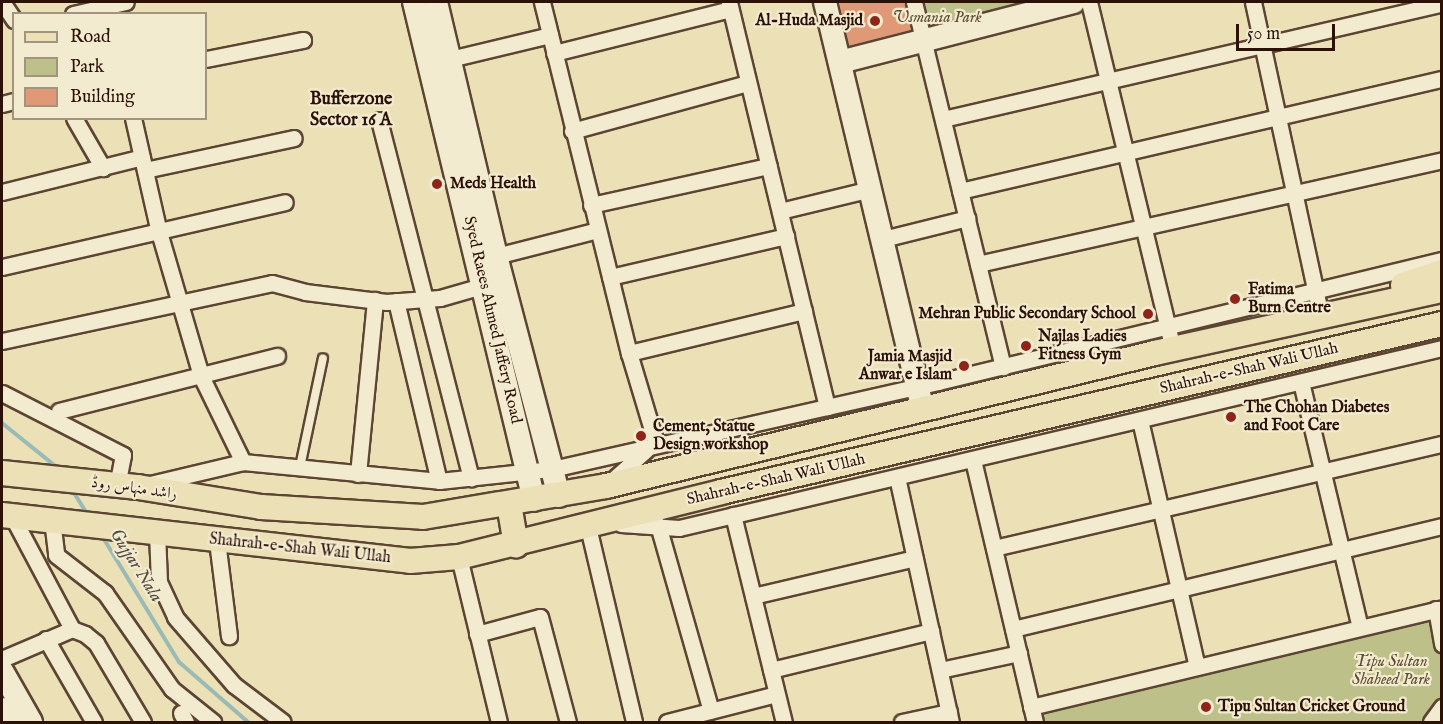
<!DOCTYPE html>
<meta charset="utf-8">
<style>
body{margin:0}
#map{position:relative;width:1443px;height:724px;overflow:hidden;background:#ece0b6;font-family:"IM FELL English",Amiri,serif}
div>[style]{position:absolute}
.green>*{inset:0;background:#bec089}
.stream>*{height:4px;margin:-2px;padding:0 2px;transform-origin:2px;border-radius:2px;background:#9abbb5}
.building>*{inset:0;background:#e09977}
.roads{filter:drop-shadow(2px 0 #5c4533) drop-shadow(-2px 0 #5c4533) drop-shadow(0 2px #5c4533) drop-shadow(0 -2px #5c4533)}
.lane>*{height:8px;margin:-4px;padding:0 4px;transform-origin:4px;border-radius:4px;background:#f3ebd0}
.street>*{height:15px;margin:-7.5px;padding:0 7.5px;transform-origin:7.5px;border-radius:7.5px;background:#f3ebd0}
.secondary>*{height:22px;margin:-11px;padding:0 11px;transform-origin:11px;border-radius:11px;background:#f3ebd0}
.primary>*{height:24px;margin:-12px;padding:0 12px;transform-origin:12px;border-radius:12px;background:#ece0b6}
.dots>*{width:16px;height:16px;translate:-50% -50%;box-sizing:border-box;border:3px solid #f3ebd0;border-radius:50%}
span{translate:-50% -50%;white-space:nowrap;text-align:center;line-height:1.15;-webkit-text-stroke:4.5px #f3ebd0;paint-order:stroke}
.park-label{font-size:16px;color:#5f4e34;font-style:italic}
.poi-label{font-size:16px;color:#2c1107;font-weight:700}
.right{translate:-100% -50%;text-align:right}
.left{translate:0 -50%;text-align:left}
.street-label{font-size:16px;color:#2c1107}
.neighbourhood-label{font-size:18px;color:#2c1107;font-weight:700}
.water-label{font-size:18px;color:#524c44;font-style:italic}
.frame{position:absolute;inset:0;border:3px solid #2c1107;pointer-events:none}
.legend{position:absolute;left:12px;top:12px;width:195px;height:108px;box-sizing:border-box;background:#f3ebd0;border:2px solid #a39480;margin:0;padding:8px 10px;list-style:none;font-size:18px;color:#2c1107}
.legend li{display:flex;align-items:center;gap:12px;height:30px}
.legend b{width:30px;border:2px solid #a39480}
.scale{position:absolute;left:1236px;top:24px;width:99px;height:27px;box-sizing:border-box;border:3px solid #2c1107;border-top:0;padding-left:8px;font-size:18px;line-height:21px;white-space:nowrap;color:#2c1107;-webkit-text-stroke:4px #f3ebd0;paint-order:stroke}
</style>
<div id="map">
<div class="green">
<div style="clip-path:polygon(914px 2px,1073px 2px,924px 40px)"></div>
<div style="clip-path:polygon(1441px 608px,1441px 707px,1431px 722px,1035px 722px,1031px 707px)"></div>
</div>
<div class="stream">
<div style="left:2px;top:423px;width:73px;rotate:38.9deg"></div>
<div style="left:71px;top:488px;width:32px;rotate:58deg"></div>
<div style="left:102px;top:536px;width:148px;rotate:58.6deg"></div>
<div style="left:179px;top:662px;width:91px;rotate:41deg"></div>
</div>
<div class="building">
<div style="clip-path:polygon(839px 2px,905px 2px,911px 30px,849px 46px)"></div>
</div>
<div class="roads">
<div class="lane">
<div style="left:300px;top:467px;width:111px;rotate:-78.1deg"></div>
</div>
<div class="street">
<div style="left:2px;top:2px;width:22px;rotate:56deg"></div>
<div style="left:542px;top:2px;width:362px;rotate:76.1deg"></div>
<div style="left:629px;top:353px;width:94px;rotate:73.3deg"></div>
<div style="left:729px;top:2px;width:417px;rotate:76.4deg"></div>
<div style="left:914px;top:2px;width:376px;rotate:76.3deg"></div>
<div style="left:1089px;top:2px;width:345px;rotate:76.4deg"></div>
<div style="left:1253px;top:2px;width:321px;rotate:77.8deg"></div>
<div style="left:73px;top:14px;width:54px;rotate:-12.8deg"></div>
<div style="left:554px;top:53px;width:181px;rotate:-14deg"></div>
<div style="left:206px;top:59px;width:99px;rotate:-11.1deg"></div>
<div style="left:450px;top:59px;width:103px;rotate:-13.5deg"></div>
<div style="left:2px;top:104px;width:12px;rotate:-14deg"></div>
<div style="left:74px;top:118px;width:58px;rotate:59.9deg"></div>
<div style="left:133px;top:118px;width:117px;rotate:77.2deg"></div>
<div style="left:159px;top:232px;width:150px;rotate:73.7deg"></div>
<div style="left:201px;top:376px;width:96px;rotate:64deg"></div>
<div style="left:943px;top:119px;width:510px;rotate:-13.03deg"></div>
<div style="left:379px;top:120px;width:370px;rotate:75.6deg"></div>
<div style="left:572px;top:131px;width:182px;rotate:-15.3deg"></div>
<div style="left:145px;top:170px;width:152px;rotate:-12.1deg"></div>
<div style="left:960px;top:191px;width:495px;rotate:-13.1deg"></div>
<div style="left:2px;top:192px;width:144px;rotate:-14deg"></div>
<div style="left:591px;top:205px;width:182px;rotate:-12.4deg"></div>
<div style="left:780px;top:211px;width:94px;rotate:-13.6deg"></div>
<div style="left:883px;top:239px;width:87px;rotate:-14deg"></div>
<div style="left:496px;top:256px;width:105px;rotate:-14.3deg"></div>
<div style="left:978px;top:264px;width:476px;rotate:-12.6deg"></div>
<div style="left:2px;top:267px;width:290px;rotate:-12.9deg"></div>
<div style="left:610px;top:277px;width:181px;rotate:-13.1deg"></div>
<div style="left:396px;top:301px;width:185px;rotate:76.6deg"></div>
<div style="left:2px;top:341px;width:276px;rotate:-12.1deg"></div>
<div style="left:272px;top:283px;width:34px;rotate:15deg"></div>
<div style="left:305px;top:292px;width:82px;rotate:7deg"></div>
<div style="left:386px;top:302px;width:54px;rotate:-4.2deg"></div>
<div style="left:440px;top:298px;width:47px;rotate:-16.1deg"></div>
<div style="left:629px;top:353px;width:180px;rotate:-13.5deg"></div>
<div style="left:1301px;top:382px;width:252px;rotate:76.5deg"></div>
<div style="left:2px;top:393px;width:136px;rotate:27.1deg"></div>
<div style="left:123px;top:455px;width:31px;rotate:101deg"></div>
<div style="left:59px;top:411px;width:225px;rotate:-14.2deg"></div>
<div style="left:1140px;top:420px;width:253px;rotate:77deg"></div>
<div style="left:973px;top:460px;width:269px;rotate:76.7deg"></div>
<div style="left:358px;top:474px;width:175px;rotate:-84.4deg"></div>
<div style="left:897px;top:477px;width:251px;rotate:77.6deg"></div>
<div style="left:150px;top:484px;width:96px;rotate:-13.3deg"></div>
<div style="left:243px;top:462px;width:197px;rotate:5.5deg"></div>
<div style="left:439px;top:481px;width:114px;rotate:-6.1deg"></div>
<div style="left:552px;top:469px;width:396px;rotate:-12.7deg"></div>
<div style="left:938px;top:382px;width:519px;rotate:-13.61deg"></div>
<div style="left:608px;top:484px;width:51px;rotate:-41.8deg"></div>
<div style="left:733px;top:515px;width:213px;rotate:76.2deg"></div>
<div style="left:12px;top:516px;width:128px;rotate:62deg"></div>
<div style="left:52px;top:520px;width:35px;rotate:83deg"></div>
<div style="left:56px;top:555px;width:62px;rotate:37.8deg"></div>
<div style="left:105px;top:593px;width:117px;rotate:55.1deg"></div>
<div style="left:172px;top:689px;width:53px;rotate:38.8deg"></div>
<div style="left:621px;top:524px;width:58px;rotate:3.9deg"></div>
<div style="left:679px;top:528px;width:784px;rotate:-13.27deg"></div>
<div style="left:658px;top:525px;width:193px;rotate:74.1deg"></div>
<div style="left:588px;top:527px;width:200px;rotate:76.7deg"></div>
<div style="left:157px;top:532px;width:50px;rotate:87.7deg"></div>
<div style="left:159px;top:582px;width:38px;rotate:65deg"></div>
<div style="left:175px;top:617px;width:90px;rotate:49.1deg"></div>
<div style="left:234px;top:685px;width:61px;rotate:37.1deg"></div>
<div style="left:217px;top:541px;width:96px;rotate:82.8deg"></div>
<div style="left:994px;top:548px;width:460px;rotate:-13.1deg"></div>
<div style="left:459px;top:557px;width:170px;rotate:76.4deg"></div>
<div style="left:753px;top:596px;width:166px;rotate:-13.2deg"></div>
<div style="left:1436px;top:609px;width:36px;rotate:80deg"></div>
<div style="left:1013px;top:629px;width:441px;rotate:-13.5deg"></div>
<div style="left:477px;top:634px;width:65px;rotate:-15.1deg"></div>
<div style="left:540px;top:617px;width:109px;rotate:75.1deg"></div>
<div style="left:46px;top:639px;width:96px;rotate:60deg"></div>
<div style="left:2px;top:659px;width:76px;rotate:-23.2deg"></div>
<div style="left:72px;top:629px;width:14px;rotate:21deg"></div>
<div style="left:85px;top:634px;width:14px;rotate:39deg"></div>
<div style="left:96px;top:643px;width:92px;rotate:59.3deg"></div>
<div style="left:771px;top:670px;width:165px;rotate:-13.7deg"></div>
<div style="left:940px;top:670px;width:81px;rotate:-12.1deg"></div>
<div style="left:1031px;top:707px;width:423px;rotate:-13.5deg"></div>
<div style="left:181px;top:713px;width:10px;rotate:61deg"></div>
<div style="left:667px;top:722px;width:113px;rotate:-14.4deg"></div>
<div style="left:902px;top:722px;width:48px;rotate:-12deg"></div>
<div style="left:1431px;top:722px;width:19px;rotate:-54deg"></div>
</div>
<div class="secondary">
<div style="left:414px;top:2px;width:512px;rotate:76.45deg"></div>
<div style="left:436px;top:2px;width:261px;rotate:76.7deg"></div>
<div style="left:496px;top:256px;width:248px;rotate:75.3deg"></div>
<div style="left:825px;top:2px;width:419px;rotate:76.5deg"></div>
<div style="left:840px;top:62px;width:241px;rotate:-14.4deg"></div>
<div style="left:2px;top:671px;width:59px;rotate:60.4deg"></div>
<div style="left:2px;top:709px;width:15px;rotate:62deg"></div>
</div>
<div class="primary">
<div style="left:1403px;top:285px;width:41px;rotate:-18.4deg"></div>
<div style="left:2px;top:473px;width:137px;rotate:5.9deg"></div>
<div style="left:138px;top:487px;width:125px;rotate:9.2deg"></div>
<div style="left:261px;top:507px;width:162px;rotate:3.5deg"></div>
<div style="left:423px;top:517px;width:186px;rotate:-9.6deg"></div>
<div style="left:606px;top:486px;width:565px;rotate:-13.62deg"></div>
<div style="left:1155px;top:353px;width:294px;rotate:-12.4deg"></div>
<div style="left:509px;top:504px;width:42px;rotate:80.3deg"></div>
<div style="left:2px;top:515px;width:411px;rotate:6.4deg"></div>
<div style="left:410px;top:561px;width:49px;rotate:-4.7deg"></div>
<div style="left:459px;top:557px;width:270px;rotate:-13.9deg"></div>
<div style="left:721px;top:492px;width:740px;rotate:-13.12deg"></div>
</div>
</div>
<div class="dots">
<div style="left:875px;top:21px;background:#8f2418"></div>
<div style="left:437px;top:184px;background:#8f2418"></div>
<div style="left:1235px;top:299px;background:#8f2418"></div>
<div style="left:1148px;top:314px;background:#8f2418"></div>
<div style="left:1026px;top:346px;background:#8f2418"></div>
<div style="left:964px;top:366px;background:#8f2418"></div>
<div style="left:1231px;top:417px;background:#8f2418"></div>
<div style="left:641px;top:436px;background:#8f2418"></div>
<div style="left:1206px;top:707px;background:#8f2418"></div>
</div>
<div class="park-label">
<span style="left:937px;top:18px">Usmania Park</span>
<span style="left:1391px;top:671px">Tipu Sultan<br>Shaheed Park</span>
</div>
<div class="poi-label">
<span class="right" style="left:863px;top:21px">Al-Huda Masjid</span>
<span class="left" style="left:450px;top:184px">Meds Health</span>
<span class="left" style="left:1248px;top:299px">Fatima<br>Burn Centre</span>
<span class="right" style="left:1136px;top:314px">Mehran Public Secondary School</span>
<span class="left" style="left:1038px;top:346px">Najlas Ladies<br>Fitness Gym</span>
<span class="right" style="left:952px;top:366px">Jamia Masjid<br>Anwar e Islam</span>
<span class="left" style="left:1244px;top:417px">The Chohan Diabetes<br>and Foot Care</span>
<span class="left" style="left:653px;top:436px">Cement, Statue<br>Design workshop</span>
<span class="left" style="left:1218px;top:707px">Tipu Sultan Cricket Ground</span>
</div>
<div class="street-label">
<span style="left:492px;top:320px;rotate:77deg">Syed Raees Ahmed Jaffery Road</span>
<span style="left:1249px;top:369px;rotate:-13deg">Shahrah-e-Shah Wali Ullah</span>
<span style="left:776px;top:480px;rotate:-13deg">Shahrah-e-Shah Wali Ullah</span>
<span style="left:134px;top:489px;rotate:8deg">راشد منہاس روڈ</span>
<span style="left:300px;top:549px;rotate:6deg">Shahrah-e-Shah Wali Ullah</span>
</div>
<div class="neighbourhood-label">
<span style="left:351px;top:111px">Bufferzone<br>Sector 16 A</span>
</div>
<div class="water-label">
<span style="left:135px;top:566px;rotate:58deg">Gujjar Nala</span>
</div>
<div class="frame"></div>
<ul class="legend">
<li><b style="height:8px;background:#ece0b6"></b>Road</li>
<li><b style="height:16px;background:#bec089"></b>Park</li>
<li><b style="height:16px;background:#e09977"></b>Building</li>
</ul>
<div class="scale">50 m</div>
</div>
